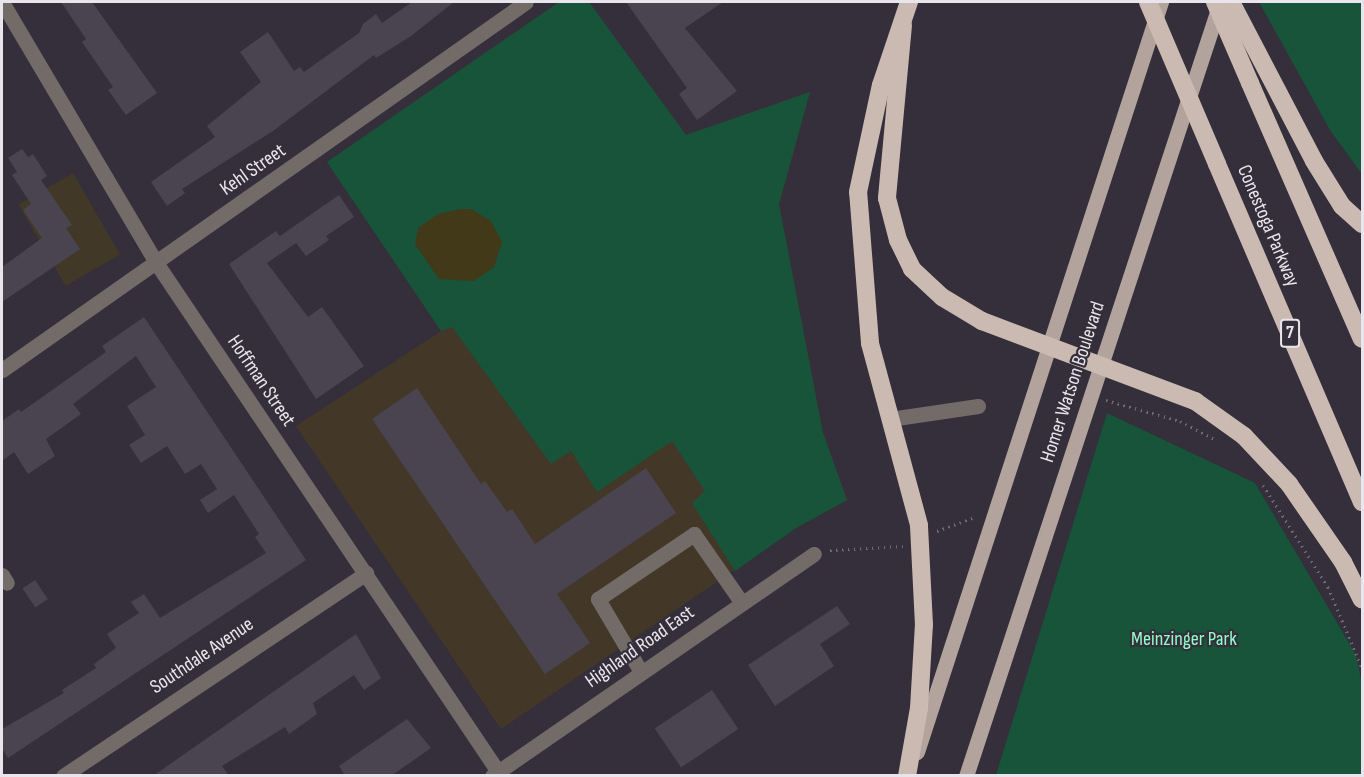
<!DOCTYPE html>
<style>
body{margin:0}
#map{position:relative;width:1364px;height:777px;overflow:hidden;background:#342f3b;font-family:"Sofia Sans Condensed",sans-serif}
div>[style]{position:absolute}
.commercial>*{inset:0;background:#413827;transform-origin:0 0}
.education>*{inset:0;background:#433728}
.green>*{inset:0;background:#175439}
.sand>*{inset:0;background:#413918}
.building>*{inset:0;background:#4a4451;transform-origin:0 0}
.path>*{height:3px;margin-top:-1.5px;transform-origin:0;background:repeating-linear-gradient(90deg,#6f6a75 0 1.5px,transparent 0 6px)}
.minor>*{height:15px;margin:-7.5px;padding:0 7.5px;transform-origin:7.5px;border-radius:7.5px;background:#726b68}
.major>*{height:15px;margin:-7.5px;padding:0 7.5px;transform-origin:7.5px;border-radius:7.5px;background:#b2a39d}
.highway>*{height:18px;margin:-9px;padding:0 9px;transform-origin:9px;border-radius:9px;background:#cbbab1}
.highway-bridge>*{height:18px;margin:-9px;padding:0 9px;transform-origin:9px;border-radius:9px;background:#cbbab1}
span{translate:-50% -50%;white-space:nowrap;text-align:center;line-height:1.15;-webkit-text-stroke:4.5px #342f3b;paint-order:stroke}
.shield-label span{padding:2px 4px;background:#342f3b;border:2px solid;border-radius:4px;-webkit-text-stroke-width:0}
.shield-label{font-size:18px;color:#e9e5ed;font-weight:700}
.street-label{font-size:20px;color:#e9e5ed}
.park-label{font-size:20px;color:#91fec7}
.frame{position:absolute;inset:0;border:3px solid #e9e5ed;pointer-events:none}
</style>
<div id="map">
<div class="commercial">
<div style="left:73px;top:173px;width:94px;height:63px;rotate:60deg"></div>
</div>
<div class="education">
<div style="clip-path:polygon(559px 2px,589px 2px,686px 135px,810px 92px,779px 204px,823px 433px,847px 500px,796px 528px,501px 729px,296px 426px,441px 331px,327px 162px)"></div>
</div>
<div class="green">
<div style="clip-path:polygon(559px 2px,589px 2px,686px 135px,810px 92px,779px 204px,823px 433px,847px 500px,796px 528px,735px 571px,692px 503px,705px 491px,672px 441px,597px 492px,571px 451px,551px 464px,452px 327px,441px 331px,327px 162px)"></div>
<div style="clip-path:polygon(1259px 2px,1362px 2px,1362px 174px,1330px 130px)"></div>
<div style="clip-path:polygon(1107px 413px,1255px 483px,1356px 655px,1362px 684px,1362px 775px,996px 775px)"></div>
</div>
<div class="sand">
<div style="clip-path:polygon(461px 209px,471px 209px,491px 221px,502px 242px,494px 267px,474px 281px,439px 279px,415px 244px,418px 228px,438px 214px)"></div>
</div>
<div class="building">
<div style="clip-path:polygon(61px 2px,92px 2px,157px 93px,126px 115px,108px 90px,113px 87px,82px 42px,86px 39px)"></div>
<div style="clip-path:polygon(412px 2px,454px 2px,411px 36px,376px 58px,374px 55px,273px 131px,182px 189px,185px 193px,167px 206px,151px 182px,215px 137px,207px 126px,261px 82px,240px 52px,268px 32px,294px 71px,300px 67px,304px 72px,359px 33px,363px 24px,376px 14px,382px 23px)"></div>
<div style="clip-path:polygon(626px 2px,723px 2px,685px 28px,737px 91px,697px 120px,679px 94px,687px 88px)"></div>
<div style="clip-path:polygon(22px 149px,28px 157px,33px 154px,47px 176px,41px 180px,72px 225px,66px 228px,80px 249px,2px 302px,2px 267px,42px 238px,23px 210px,31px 204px,12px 175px,17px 172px,8px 158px)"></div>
<div style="clip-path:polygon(339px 195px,354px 217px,326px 236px,329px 240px,306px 256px,296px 243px,267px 263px,308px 317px,322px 307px,364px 366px,316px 399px,229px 264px,276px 231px,280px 236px)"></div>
<div style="clip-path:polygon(144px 317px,306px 560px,8px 758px,2px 748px,2px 729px,64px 693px,62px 690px,96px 668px,94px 664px,116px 648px,107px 634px,139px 613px,131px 602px,144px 594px,160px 618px,266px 553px,255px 537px,259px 534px,234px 495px,208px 513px,200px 500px,217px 489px,201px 464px,185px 474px,167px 446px,141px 463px,129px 445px,145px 435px,127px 406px,156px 387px,136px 356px,73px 404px,81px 414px,46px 439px,55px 456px,28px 474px,14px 452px,2px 461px,2px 421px,19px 409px,21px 412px,106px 352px,102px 346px)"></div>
<div style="clip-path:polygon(417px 388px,481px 484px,485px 481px,507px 512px,512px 509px,535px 544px,646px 468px,676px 513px,557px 594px,590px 643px,545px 674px,372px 419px)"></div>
<div style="left:35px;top:580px;width:23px;height:15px;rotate:56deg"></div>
<div style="clip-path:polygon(837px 606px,850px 624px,820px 644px,834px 666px,775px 706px,748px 665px)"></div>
<div style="clip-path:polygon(356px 634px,381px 678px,364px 690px,354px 675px,313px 703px,317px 714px,289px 734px,285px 727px,222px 766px,229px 776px,153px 776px)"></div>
<div style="left:712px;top:690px;width:47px;height:69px;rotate:56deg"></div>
<div style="clip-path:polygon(407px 719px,431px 748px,391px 776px,345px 776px,339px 766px)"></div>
</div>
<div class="path">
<div style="left:1106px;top:400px;width:77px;rotate:15.8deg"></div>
<div style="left:1180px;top:421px;width:41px;rotate:27.8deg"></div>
<div style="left:1263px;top:485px;width:121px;rotate:57.5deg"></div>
<div style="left:1328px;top:587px;width:88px;rotate:67.2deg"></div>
<div style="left:937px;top:531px;width:40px;rotate:-20.2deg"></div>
<div style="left:830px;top:550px;width:73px;rotate:-3.1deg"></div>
</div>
<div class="minor">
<div style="left:2px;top:2px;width:301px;rotate:59.4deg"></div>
<div style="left:155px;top:261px;width:620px;rotate:56.11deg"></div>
<div style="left:2px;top:370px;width:640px;rotate:-35.08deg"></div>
<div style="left:890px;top:419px;width:89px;rotate:-8.4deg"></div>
<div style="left:2px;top:575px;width:9px;rotate:58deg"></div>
<div style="left:641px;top:672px;width:85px;rotate:-120.5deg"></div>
<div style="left:598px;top:599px;width:116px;rotate:-34.1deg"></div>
<div style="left:694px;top:534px;width:84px;rotate:55.2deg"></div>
<div style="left:63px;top:776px;width:365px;rotate:-33.8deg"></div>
<div style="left:492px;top:776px;width:391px;rotate:-34.6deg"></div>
</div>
<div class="major">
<div style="left:917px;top:752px;width:789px;rotate:-71.98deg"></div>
<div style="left:966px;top:776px;width:814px;rotate:-71.81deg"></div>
</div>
<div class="highway">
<div style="left:1231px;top:2px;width:179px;rotate:62.4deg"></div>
<div style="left:1314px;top:161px;width:53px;rotate:58.1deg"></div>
<div style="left:1342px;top:206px;width:27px;rotate:42deg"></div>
<div style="left:903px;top:25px;width:174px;rotate:95.3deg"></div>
<div style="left:887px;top:198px;width:43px;rotate:75.3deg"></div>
<div style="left:898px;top:240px;width:32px;rotate:64deg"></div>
<div style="left:912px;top:269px;width:41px;rotate:43deg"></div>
<div style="left:942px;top:297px;width:47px;rotate:31deg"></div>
<div style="left:982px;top:321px;width:228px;rotate:20.6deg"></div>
<div style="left:1195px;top:401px;width:60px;rotate:35.5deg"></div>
<div style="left:1244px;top:436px;width:66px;rotate:46.8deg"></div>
<div style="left:1289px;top:484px;width:95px;rotate:55.3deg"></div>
<div style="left:1343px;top:562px;width:42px;rotate:63.4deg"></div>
<div style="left:1250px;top:83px;width:279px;rotate:66.4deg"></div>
<div style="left:1217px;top:164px;width:368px;rotate:66.8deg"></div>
<div style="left:907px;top:776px;width:69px;rotate:-80deg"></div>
<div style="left:919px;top:708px;width:83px;rotate:-86.6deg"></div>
<div style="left:924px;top:625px;width:100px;rotate:-92.9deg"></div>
<div style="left:919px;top:525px;width:188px;rotate:-105.1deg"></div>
<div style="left:870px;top:343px;width:151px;rotate:-94.5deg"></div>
<div style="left:858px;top:192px;width:109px;rotate:-77.9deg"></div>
<div style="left:881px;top:85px;width:88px;rotate:-71.4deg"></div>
</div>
<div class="highway-bridge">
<div style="left:1148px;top:2px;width:176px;rotate:66.9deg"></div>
<div style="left:1215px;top:2px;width:88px;rotate:66.6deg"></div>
</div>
<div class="shield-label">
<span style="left:1290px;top:333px">7</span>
</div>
<div class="street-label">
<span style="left:253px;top:170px;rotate:-35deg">Kehl Street</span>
<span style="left:1268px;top:226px;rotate:67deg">Conestoga Parkway</span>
<span style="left:261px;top:381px;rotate:56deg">Hoffman Street</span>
<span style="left:1073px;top:382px;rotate:-72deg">Homer Watson Boulevard</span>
<span style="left:640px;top:647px;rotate:-35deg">Highland Road East</span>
<span style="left:202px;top:656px;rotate:-34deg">Southdale Avenue</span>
</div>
<div class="park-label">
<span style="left:1184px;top:639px">Meinzinger Park</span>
</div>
<div class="frame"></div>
</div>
